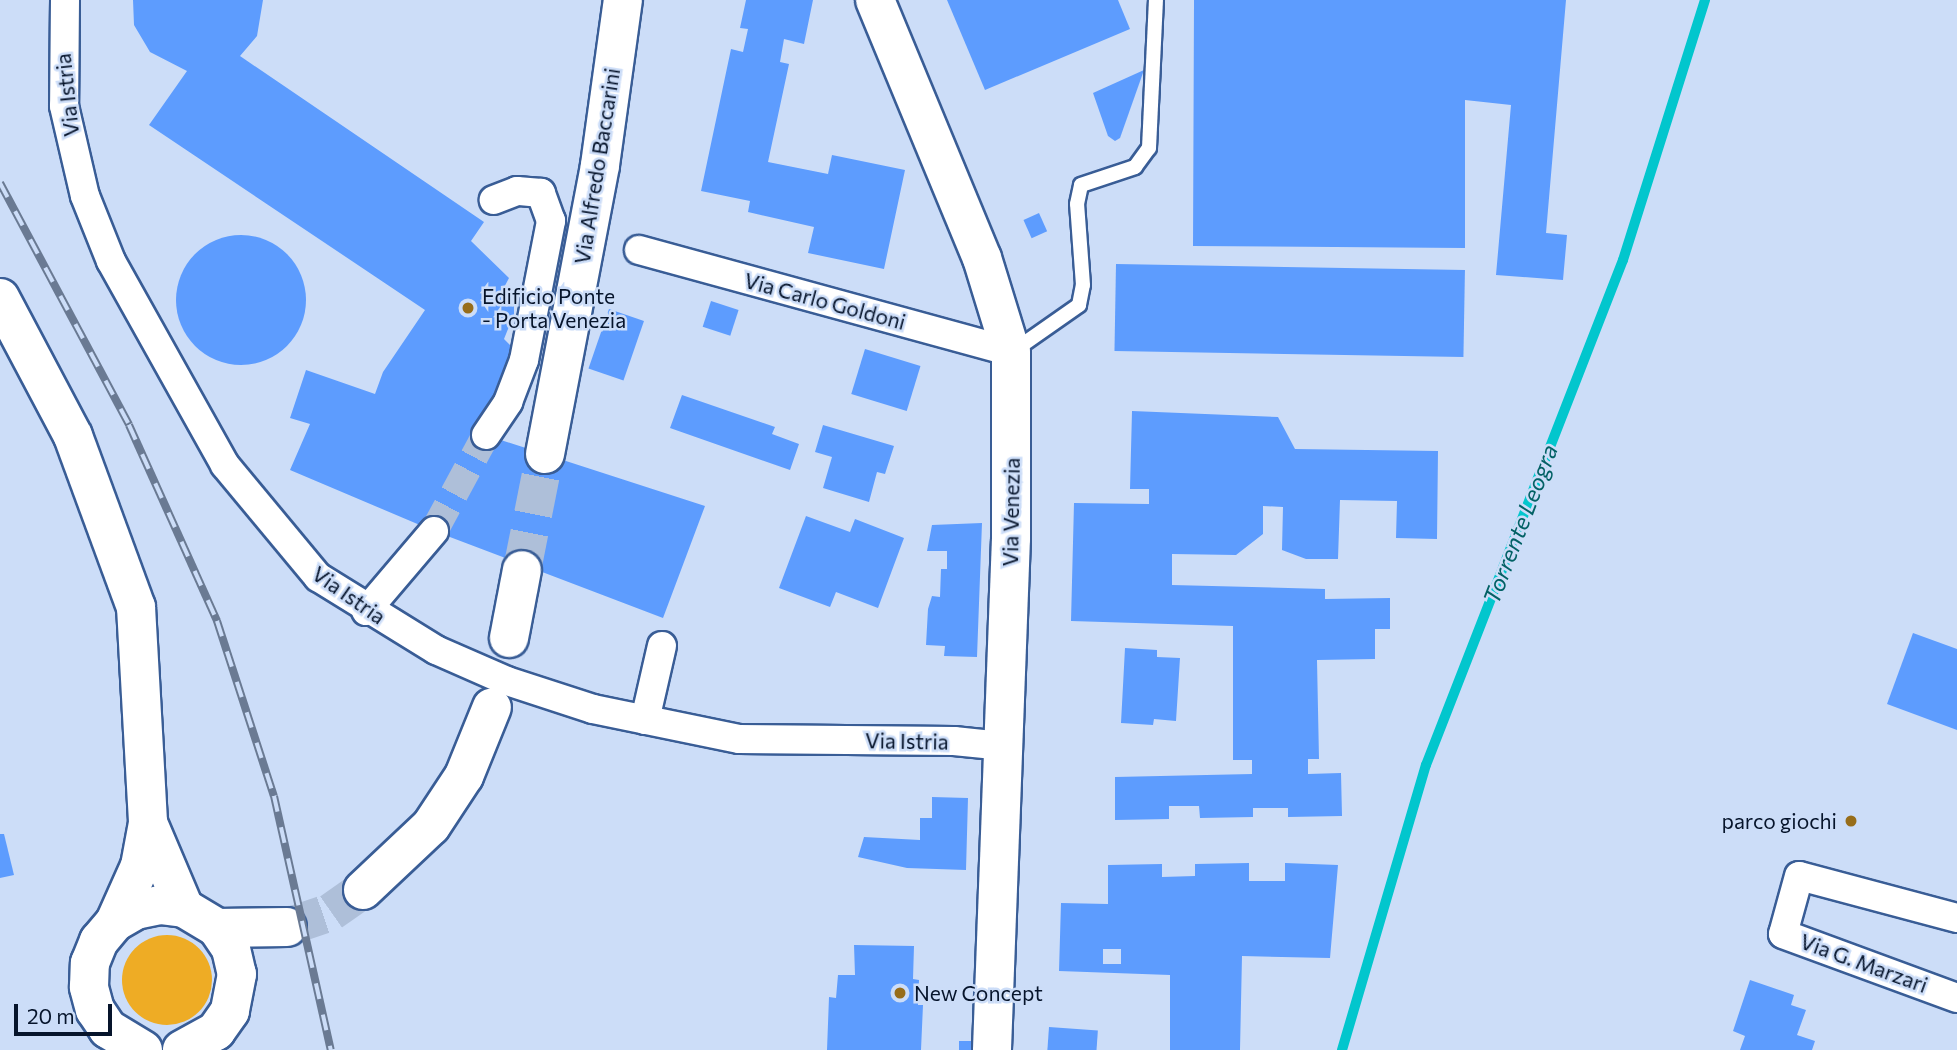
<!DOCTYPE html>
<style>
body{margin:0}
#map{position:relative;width:1957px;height:1050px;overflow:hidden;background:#ccddf8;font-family:Commissioner,sans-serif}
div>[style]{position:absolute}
.green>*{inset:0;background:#eeac25}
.round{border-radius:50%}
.stream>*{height:10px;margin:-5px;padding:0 5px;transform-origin:5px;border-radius:5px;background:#02c6cd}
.building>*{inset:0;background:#5d9cfe;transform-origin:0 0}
.street-tunnel>*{height:28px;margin-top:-14px;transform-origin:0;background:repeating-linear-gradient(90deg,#aebfd9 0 28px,transparent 0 42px)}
.primary-tunnel>*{height:38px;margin-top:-19px;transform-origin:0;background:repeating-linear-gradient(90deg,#aebfd9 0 38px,transparent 0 57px)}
.roads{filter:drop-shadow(2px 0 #395d96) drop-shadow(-2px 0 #395d96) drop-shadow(0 2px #395d96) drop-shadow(0 -2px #395d96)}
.lane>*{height:14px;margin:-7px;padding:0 7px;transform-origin:7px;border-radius:7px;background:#fff}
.street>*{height:28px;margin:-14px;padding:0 14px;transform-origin:14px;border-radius:14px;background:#fff}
.secondary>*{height:38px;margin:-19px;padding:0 19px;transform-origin:19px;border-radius:19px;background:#fff}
.primary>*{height:38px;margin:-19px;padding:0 19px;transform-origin:19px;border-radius:19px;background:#fff}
.rail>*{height:8px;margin-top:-4px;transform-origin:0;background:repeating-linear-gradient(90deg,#ccddf8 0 16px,#6a7a93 0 32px);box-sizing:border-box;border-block:2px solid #6a7a93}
.dots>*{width:19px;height:19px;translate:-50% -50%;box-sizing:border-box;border:4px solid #ccddf8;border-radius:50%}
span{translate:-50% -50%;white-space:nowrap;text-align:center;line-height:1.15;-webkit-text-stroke:5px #ccddf8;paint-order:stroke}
.street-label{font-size:21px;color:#06142b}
.poi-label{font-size:21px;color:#06142b}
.left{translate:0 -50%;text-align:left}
.right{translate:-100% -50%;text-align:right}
.water-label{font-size:23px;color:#026165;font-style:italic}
.scale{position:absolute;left:14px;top:1004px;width:98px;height:32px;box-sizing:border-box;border:4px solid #06142b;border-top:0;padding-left:9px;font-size:21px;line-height:24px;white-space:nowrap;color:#06142b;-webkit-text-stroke:5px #ccddf8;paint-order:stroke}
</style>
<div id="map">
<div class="green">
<div class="round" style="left:122px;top:935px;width:90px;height:90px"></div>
</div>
<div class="stream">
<div style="left:1342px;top:1050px;width:297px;rotate:-73.6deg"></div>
<div style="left:1426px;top:765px;width:542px;rotate:-68.69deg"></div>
<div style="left:1623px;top:260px;width:273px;rotate:-72.5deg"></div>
</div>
<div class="building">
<div style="clip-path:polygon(133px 0,263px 0,257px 36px,240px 56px,484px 222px,471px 241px,509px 278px,500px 295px,514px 306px,514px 314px,504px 339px,523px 358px,473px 431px,705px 506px,663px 618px,434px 531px,290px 470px,310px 424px,290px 418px,306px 370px,375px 394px,383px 372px,425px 310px,149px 125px,187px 71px,150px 52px,134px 25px)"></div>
<div style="clip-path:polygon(746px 0,813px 0,804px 44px,784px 39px,780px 62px,789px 64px,768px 162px,828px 174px,832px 155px,905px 170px,884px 269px,808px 253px,814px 227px,748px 212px,750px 201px,701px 191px,731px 49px,743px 52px,748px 29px,740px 28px)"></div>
<div style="clip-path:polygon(947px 0,1118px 0,1130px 29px,985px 90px)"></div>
<div style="clip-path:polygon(1194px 0,1566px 0,1546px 233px,1567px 235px,1563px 280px,1496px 275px,1511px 105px,1465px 100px,1465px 248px,1193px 246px)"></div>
<div style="clip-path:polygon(1144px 70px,1120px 138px,1115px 141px,1108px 136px,1093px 93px)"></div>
<div style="left:1039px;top:213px;width:20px;height:17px;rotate:66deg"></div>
<div class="round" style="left:176px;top:235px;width:130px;height:130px"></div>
<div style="left:1116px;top:264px;width:349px;height:87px;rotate:1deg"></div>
<div style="left:711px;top:301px;width:29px;height:27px;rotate:18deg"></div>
<div style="left:609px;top:309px;width:37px;height:63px;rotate:19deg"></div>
<div style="left:865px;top:349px;width:58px;height:47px;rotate:17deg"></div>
<div style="clip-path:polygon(682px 395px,775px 427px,772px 434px,799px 444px,790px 470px,670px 428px)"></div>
<div style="clip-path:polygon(1132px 411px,1278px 417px,1295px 449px,1438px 451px,1437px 539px,1396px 538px,1397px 501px,1340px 500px,1338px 559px,1306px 559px,1282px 550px,1283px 507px,1263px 506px,1263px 534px,1236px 555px,1172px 554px,1172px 585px,1325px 589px,1325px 599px,1390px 598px,1390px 629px,1375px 629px,1375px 659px,1317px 660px,1319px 759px,1308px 759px,1308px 774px,1341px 773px,1342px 816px,1288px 817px,1288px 808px,1253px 808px,1253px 817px,1200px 818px,1199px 806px,1169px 806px,1169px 819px,1115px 820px,1115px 777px,1252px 774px,1252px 760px,1233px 760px,1233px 626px,1071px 621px,1074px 503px,1149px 504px,1149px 489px,1130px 489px)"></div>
<div style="clip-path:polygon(823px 425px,894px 446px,885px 474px,877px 472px,869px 502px,823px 488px,832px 457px,815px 452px)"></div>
<div style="clip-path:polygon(806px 516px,850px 532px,855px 519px,904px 538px,878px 608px,836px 592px,830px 607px,779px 588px)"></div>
<div style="clip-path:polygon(982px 523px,977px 657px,944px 656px,945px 646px,926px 645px,928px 609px,932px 596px,940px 597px,941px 569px,947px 569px,947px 551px,927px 551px,932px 525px)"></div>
<div style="clip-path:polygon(1913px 633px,1957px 649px,1957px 730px,1887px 704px)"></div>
<div style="clip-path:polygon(1125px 648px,1157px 650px,1157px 657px,1180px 658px,1176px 721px,1154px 719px,1153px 725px,1121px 723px)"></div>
<div style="clip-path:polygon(932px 797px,968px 798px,966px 870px,907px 868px,858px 857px,864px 837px,920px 840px,920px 818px,932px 818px)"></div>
<div style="clip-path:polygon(0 834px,4px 834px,14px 875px,0 878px)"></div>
<div style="clip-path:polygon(evenodd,1249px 863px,1249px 881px,1285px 881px,1285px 863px,1338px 865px,1330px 958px,1242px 956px,1240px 1050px,1170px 1050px,1170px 975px,1059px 971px,1061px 903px,1108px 904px,1108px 865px,1162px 864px,1162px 877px,1195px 876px,1195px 864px,1249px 863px,1103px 949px,1121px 949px,1121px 964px,1103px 964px,1103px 949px)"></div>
<div style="clip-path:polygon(854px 945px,914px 946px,913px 979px,919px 980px,918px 1005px,923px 1005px,921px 1050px,827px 1050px,829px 997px,836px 998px,838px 975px,855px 975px)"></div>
<div style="clip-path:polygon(1750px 980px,1794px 995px,1791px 1005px,1806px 1010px,1797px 1035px,1815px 1041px,1812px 1050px,1740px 1050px,1745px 1036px,1733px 1031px)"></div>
<div style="left:1049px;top:1027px;width:49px;height:23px;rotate:4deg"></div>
<div style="left:959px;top:1041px;width:15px;height:9px"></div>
</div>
<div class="street-tunnel">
<div style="left:434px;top:531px;width:109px;rotate:-61.6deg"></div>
</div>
<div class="primary-tunnel">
<div style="left:522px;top:570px;width:118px;rotate:-78.8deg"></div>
<div style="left:287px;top:927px;width:46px;rotate:-18.8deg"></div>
<div style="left:331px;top:912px;width:39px;rotate:-35deg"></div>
</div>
<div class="roads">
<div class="lane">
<div style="left:1012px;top:352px;width:82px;rotate:-35deg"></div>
<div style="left:1079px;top:305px;width:20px;rotate:-79deg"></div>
<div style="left:1083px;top:285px;width:81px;rotate:-94.2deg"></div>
<div style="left:1077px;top:204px;width:19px;rotate:-78deg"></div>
<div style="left:1081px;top:185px;width:57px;rotate:-18.4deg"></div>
<div style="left:1135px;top:167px;width:24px;rotate:-54deg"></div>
<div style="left:1149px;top:148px;width:148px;rotate:-87.3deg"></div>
</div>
<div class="street">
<div style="left:65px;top:0;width:106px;rotate:90.5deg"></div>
<div style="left:64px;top:106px;width:92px;rotate:76.9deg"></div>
<div style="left:85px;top:196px;width:70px;rotate:68.2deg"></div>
<div style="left:111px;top:261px;width:234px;rotate:60.8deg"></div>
<div style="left:225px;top:465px;width:146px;rotate:50.3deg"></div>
<div style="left:318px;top:577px;width:139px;rotate:31.7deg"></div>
<div style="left:436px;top:650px;width:77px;rotate:23.6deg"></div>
<div style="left:507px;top:681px;width:90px;rotate:18deg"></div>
<div style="left:593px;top:709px;width:149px;rotate:11.6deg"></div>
<div style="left:739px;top:739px;width:215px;rotate:0.5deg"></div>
<div style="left:954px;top:741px;width:48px;rotate:5.9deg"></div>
<div style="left:639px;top:250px;width:386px;rotate:15.3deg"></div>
<div style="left:486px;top:435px;width:40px;rotate:-56deg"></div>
<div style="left:508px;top:402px;width:45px;rotate:-69.1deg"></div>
<div style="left:524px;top:360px;width:142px;rotate:-79deg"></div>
<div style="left:551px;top:221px;width:30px;rotate:-110deg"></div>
<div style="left:541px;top:193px;width:24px;rotate:-175deg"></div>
<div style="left:517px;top:191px;width:25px;rotate:159deg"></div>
<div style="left:366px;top:611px;width:105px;rotate:-49.6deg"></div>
<div style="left:645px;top:720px;width:76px;rotate:-77.1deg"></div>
<div style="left:1957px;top:918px;width:163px;rotate:-165.1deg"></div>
<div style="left:1799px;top:876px;width:60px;rotate:105.4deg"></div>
<div style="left:1783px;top:934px;width:185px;rotate:20.2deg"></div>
</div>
<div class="secondary">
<div style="left:875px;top:0;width:279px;rotate:67.5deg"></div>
<div style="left:982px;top:258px;width:98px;rotate:72.9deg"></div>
<div style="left:1011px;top:352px;width:186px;rotate:90deg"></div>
<div style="left:1011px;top:538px;width:512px;rotate:92.13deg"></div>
</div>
<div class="primary">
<div style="left:0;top:298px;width:156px;rotate:62.1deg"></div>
<div style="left:73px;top:436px;width:182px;rotate:69.8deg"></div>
<div style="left:136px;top:607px;width:216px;rotate:86.8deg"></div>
<div style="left:148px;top:823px;width:44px;rotate:100.5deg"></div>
<div style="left:140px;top:866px;width:61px;rotate:114.1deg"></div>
<div style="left:545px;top:454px;width:294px;rotate:-79.2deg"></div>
<div style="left:600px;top:165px;width:167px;rotate:-82.1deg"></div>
<div style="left:509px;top:638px;width:69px;rotate:-79.2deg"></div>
<div style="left:148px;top:823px;width:92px;rotate:67deg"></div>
<div style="left:363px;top:890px;width:93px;rotate:-43.3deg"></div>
<div style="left:431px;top:826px;width:60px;rotate:-56.6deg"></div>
<div style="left:464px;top:776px;width:74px;rotate:-67.9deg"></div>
<div style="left:217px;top:928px;width:70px;rotate:-0.8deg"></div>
<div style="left:143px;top:1050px;width:41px;rotate:-149deg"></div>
<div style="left:108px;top:1029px;width:23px;rotate:-124deg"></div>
<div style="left:95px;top:1010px;width:24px;rotate:-105deg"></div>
<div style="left:89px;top:987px;width:24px;rotate:-88deg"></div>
<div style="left:90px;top:963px;width:24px;rotate:-68deg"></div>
<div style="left:99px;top:941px;width:25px;rotate:-50deg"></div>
<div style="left:115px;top:922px;width:24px;rotate:-30deg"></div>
<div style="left:136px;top:910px;width:25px;rotate:-12deg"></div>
<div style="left:160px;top:905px;width:24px;rotate:7deg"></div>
<div style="left:184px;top:908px;width:39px;rotate:31deg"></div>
<div style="left:217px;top:928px;width:25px;rotate:56deg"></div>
<div style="left:231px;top:949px;width:26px;rotate:77deg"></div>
<div style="left:237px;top:974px;width:38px;rotate:101deg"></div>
<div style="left:230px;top:1011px;width:24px;rotate:125deg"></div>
<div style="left:216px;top:1031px;width:39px;rotate:151deg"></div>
</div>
</div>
<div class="rail">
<div style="left:0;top:183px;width:274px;rotate:61.9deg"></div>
<div style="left:129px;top:425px;width:215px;rotate:65.8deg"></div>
<div style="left:217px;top:621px;width:184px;rotate:72deg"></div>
<div style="left:274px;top:796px;width:260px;rotate:77.4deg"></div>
</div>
<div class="dots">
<div style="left:468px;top:308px;background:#976d1a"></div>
<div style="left:1851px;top:821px;background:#976d1a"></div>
<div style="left:900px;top:993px;background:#976d1a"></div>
</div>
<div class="street-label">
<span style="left:67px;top:95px;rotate:-96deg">Via Istria</span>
<span style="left:597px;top:166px;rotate:-81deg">Via Alfredo Baccarini</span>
<span style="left:825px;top:301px;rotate:15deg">Via Carlo Goldoni</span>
<span style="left:1011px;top:512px;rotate:-89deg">Via Venezia</span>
<span style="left:349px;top:595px;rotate:35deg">Via Istria</span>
<span style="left:907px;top:741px;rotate:1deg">Via Istria</span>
<span style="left:1864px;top:963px;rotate:20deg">Via G. Marzari</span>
</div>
<div class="poi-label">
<span class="left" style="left:482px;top:308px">Edificio Ponte<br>- Porta Venezia</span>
<span class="right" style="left:1837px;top:821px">parco giochi</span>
<span class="left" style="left:914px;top:993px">New Concept</span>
</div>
<div class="water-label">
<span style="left:1520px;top:524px;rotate:-69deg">Torrente Leogra</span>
</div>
<div class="scale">20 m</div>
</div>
